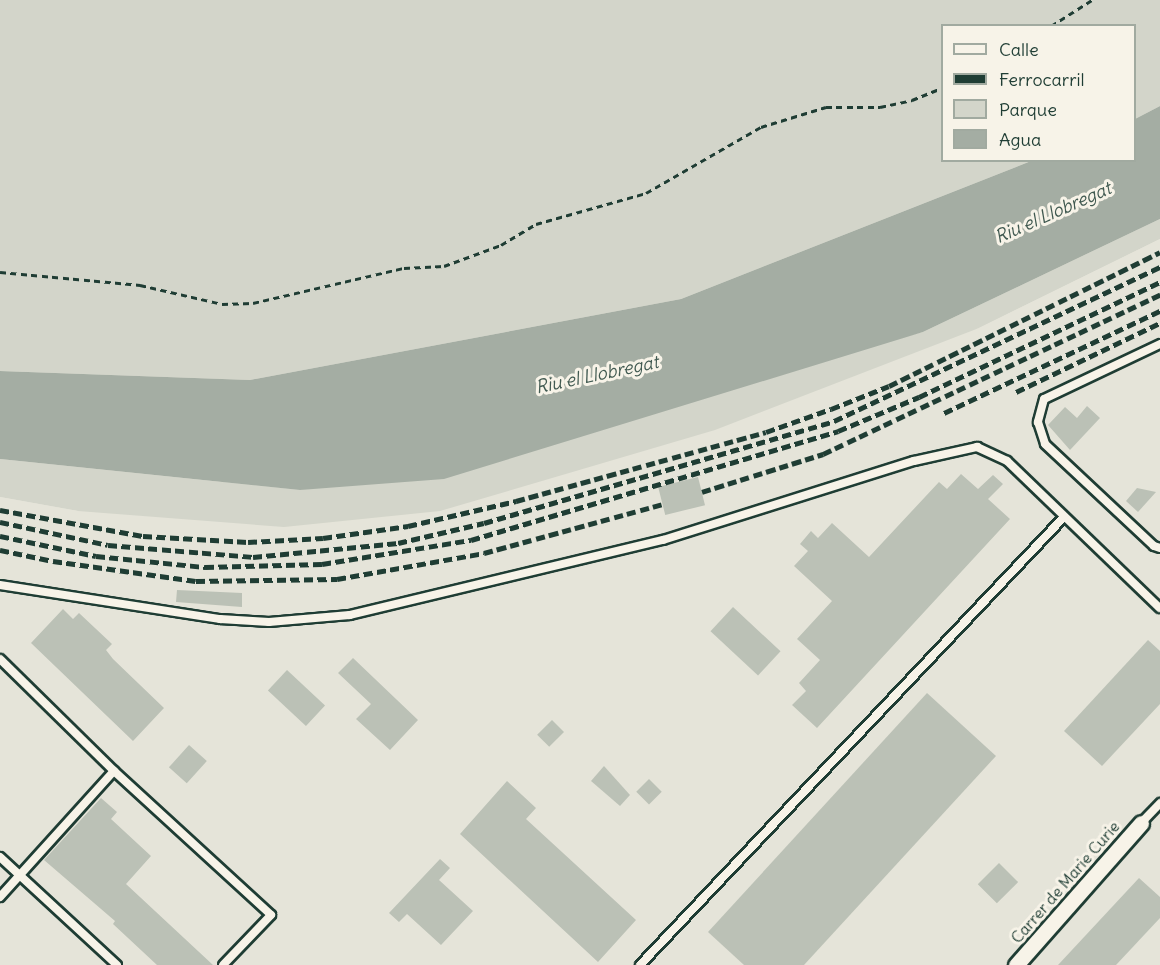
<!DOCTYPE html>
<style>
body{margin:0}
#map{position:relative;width:1160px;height:965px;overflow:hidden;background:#f7f3e8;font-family:Delius,sans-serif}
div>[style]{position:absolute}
.built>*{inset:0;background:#e5e4d9}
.green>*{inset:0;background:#d3d5ca}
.water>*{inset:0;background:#a4ada3}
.building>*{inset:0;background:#bbc1b6;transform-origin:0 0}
.path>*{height:3px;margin-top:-1.5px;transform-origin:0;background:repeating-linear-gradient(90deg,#1f3d34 0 6px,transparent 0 10.5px)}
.roads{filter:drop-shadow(2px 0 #1f3d34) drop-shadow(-2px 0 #1f3d34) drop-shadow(0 2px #1f3d34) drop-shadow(0 -2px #1f3d34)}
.lane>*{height:8px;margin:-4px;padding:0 4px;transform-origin:4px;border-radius:4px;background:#f7f3e8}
.street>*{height:15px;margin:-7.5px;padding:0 7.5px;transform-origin:7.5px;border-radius:7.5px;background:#f7f3e8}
.rail>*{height:4.5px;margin-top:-2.25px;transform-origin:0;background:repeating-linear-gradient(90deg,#1f3d34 0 9px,transparent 0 13.5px)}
span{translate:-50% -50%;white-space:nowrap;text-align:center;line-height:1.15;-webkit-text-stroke:6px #f7f3e8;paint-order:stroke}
.street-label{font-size:16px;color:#1f3d34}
.water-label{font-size:18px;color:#405950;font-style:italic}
.legend{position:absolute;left:941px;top:24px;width:195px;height:138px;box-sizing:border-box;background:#f7f3e8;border:2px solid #a1aaa0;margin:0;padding:8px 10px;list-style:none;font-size:18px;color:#1f3d34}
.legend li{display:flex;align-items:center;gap:12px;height:30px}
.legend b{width:30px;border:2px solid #a1aaa0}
</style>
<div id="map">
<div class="built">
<div style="clip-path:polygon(1160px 239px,1160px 965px,0 965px,0 497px,78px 511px,979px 328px)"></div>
</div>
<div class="green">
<div style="clip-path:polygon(0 0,1160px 0,1160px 106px,1135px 119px,1134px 26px,942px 26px,942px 160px,1031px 161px,681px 299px,250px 380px,0 371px)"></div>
<div style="clip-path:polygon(1160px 219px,1160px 239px,979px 328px,715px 430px,440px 511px,284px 527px,78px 511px,0 497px,0 459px,300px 490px,923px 332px)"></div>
</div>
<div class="water">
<div style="clip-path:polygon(1160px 106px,1160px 219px,923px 332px,444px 479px,300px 490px,0 459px,0 371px,250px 380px,681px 299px,1031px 161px,1134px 160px,1135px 119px)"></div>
</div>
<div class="building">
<div style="clip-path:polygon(1087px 406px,1100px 418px,1070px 450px,1048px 425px,1065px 407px,1077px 418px)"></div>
<div style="clip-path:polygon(961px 474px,978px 489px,993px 475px,1003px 484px,988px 499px,1010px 519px,817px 728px,792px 705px,806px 691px,799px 683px,820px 660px,797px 639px,832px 601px,794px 566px,808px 551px,800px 544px,811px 531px,818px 538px,832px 523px,869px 557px,939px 482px,947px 489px)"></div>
<div style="left:698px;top:477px;width:29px;height:41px;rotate:76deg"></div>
<div style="clip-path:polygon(1137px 488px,1156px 492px,1138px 512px,1126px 501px)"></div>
<div style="clip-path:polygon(177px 590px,242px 593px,242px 607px,176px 602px)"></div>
<div style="left:733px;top:607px;width:65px;height:33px;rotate:43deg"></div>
<div style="clip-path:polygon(63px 609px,73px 619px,79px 613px,112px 644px,106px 650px,113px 659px,164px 708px,133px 741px,31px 643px)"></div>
<div style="clip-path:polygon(1148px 640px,1160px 651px,1160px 704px,1102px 766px,1064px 731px)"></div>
<div style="clip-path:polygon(353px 658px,418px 720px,390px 750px,356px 719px,371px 704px,338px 673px)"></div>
<div style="left:287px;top:670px;width:52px;height:28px;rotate:43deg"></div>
<div style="clip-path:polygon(927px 693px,996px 756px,804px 965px,744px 965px,708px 932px)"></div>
<div style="left:552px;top:720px;width:17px;height:21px;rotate:45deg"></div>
<div style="left:189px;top:745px;width:24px;height:30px;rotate:42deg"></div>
<div style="clip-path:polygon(604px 766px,630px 795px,620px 806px,591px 781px)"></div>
<div style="left:649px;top:779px;width:18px;height:18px;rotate:45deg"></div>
<div style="clip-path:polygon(507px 781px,536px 808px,526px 819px,636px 920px,598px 962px,460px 834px)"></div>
<div style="clip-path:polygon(101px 798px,117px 812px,111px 819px,151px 856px,126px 884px,213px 965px,157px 965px,113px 924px,115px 921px,44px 860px)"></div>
<div style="clip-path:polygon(440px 859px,450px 868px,439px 880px,473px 911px,441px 945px,407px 914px,399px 922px,389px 913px)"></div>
<div style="left:999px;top:863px;width:27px;height:30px;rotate:45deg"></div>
<div style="clip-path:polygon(1139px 878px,1160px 897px,1160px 918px,1116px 965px,1058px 965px)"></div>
</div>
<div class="path">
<div style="left:1051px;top:26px;width:49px;rotate:-32.4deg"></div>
<div style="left:0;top:272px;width:141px;rotate:5.3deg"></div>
<div style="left:140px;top:285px;width:84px;rotate:13deg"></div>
<div style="left:222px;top:304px;width:31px;rotate:-2deg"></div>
<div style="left:253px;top:303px;width:155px;rotate:-13.1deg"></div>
<div style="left:404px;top:268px;width:40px;rotate:-2.9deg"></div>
<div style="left:444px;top:266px;width:61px;rotate:-20.2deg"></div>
<div style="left:501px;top:245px;width:41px;rotate:-31deg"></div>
<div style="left:536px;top:224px;width:114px;rotate:-15.7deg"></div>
<div style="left:646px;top:193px;width:133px;rotate:-29.9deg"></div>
<div style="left:761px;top:127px;width:68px;rotate:-17.1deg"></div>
<div style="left:826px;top:107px;width:54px"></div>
<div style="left:880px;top:107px;width:33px;rotate:-12deg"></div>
<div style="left:912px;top:100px;width:32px;rotate:-22deg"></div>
</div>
<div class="roads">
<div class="lane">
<div style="left:1160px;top:344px;width:128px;rotate:154.6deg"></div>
<div style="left:1044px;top:399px;width:24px;rotate:105deg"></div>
<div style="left:1038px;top:422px;width:23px;rotate:72deg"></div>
<div style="left:1045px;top:444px;width:149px;rotate:43.1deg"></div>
<div style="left:1154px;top:546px;width:6px;rotate:18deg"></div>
<div style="left:0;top:585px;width:223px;rotate:8.8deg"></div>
<div style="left:220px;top:619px;width:49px;rotate:3.5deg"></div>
<div style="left:269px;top:622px;width:81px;rotate:-4.9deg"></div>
<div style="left:350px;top:615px;width:322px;rotate:-13.5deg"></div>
<div style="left:663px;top:540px;width:263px;rotate:-17.5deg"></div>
<div style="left:914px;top:461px;width:65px;rotate:-12.5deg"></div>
<div style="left:977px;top:447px;width:33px;rotate:25deg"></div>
<div style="left:1007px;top:461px;width:212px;rotate:43.9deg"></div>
<div style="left:0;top:659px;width:160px;rotate:44.5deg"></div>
<div style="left:114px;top:771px;width:213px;rotate:42.5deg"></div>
<div style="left:271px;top:915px;width:69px;rotate:133.8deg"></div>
<div style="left:1141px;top:823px;width:28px;rotate:-46deg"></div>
<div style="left:0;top:857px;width:159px;rotate:42.7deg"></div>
<div style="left:0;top:897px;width:170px;rotate:-47.9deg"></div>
<div style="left:640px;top:965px;width:617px;rotate:-46.58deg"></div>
</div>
<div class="street">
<div style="left:1016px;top:965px;width:189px;rotate:-48.6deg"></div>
</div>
</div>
<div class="rail">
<div style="left:1016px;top:392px;width:160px;rotate:-25.6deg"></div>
<div style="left:944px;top:413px;width:239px;rotate:-25.3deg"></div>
<div style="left:702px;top:492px;width:127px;rotate:-17.4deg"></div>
<div style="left:823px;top:454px;width:373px;rotate:-25.3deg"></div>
<div style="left:0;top:510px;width:145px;rotate:10.3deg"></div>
<div style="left:143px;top:536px;width:105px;rotate:3.3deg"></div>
<div style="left:248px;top:542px;width:75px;rotate:-3.1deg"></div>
<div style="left:323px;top:538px;width:86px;rotate:-8deg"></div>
<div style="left:408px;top:526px;width:111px;rotate:-13deg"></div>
<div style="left:516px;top:501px;width:259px;rotate:-15.4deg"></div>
<div style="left:766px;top:432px;width:69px;rotate:-19.5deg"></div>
<div style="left:831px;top:409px;width:62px;rotate:-21.6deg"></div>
<div style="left:889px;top:386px;width:302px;rotate:-26.3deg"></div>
<div style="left:0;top:522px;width:110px;rotate:12deg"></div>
<div style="left:108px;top:545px;width:145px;rotate:4.7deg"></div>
<div style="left:253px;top:557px;width:146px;rotate:-5.5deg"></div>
<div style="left:398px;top:543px;width:88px;rotate:-13.1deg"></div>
<div style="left:484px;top:523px;width:365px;rotate:-16.2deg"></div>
<div style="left:834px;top:421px;width:361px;rotate:-25.3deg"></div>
<div style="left:0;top:536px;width:98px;rotate:11.8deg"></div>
<div style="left:96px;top:556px;width:110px;rotate:5.8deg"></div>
<div style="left:205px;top:567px;width:117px;rotate:-1.5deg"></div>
<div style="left:322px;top:564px;width:151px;rotate:-9.2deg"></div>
<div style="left:471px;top:540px;width:383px;rotate:-16.5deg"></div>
<div style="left:838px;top:431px;width:88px;rotate:-22.8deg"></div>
<div style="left:919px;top:397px;width:267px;rotate:-25.5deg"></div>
<div style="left:0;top:550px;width:54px;rotate:11.7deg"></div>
<div style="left:53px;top:561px;width:144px;rotate:8deg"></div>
<div style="left:196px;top:581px;width:141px;rotate:-0.8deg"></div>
<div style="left:337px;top:579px;width:149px;rotate:-10deg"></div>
<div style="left:484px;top:553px;width:186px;rotate:-15.3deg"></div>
</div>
<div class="street-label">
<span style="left:1065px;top:882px;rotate:-49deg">Carrer de Marie Curie</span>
</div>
<div class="water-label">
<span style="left:1053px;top:213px;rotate:-24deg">Riu el Llobregat</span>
<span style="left:597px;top:375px;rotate:-12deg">Riu el Llobregat</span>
</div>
<ul class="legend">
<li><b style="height:8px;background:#f7f3e8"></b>Calle</li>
<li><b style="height:8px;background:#1f3d34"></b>Ferrocarril</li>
<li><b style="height:16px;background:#d3d5ca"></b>Parque</li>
<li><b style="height:16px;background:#a4ada3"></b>Agua</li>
</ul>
</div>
